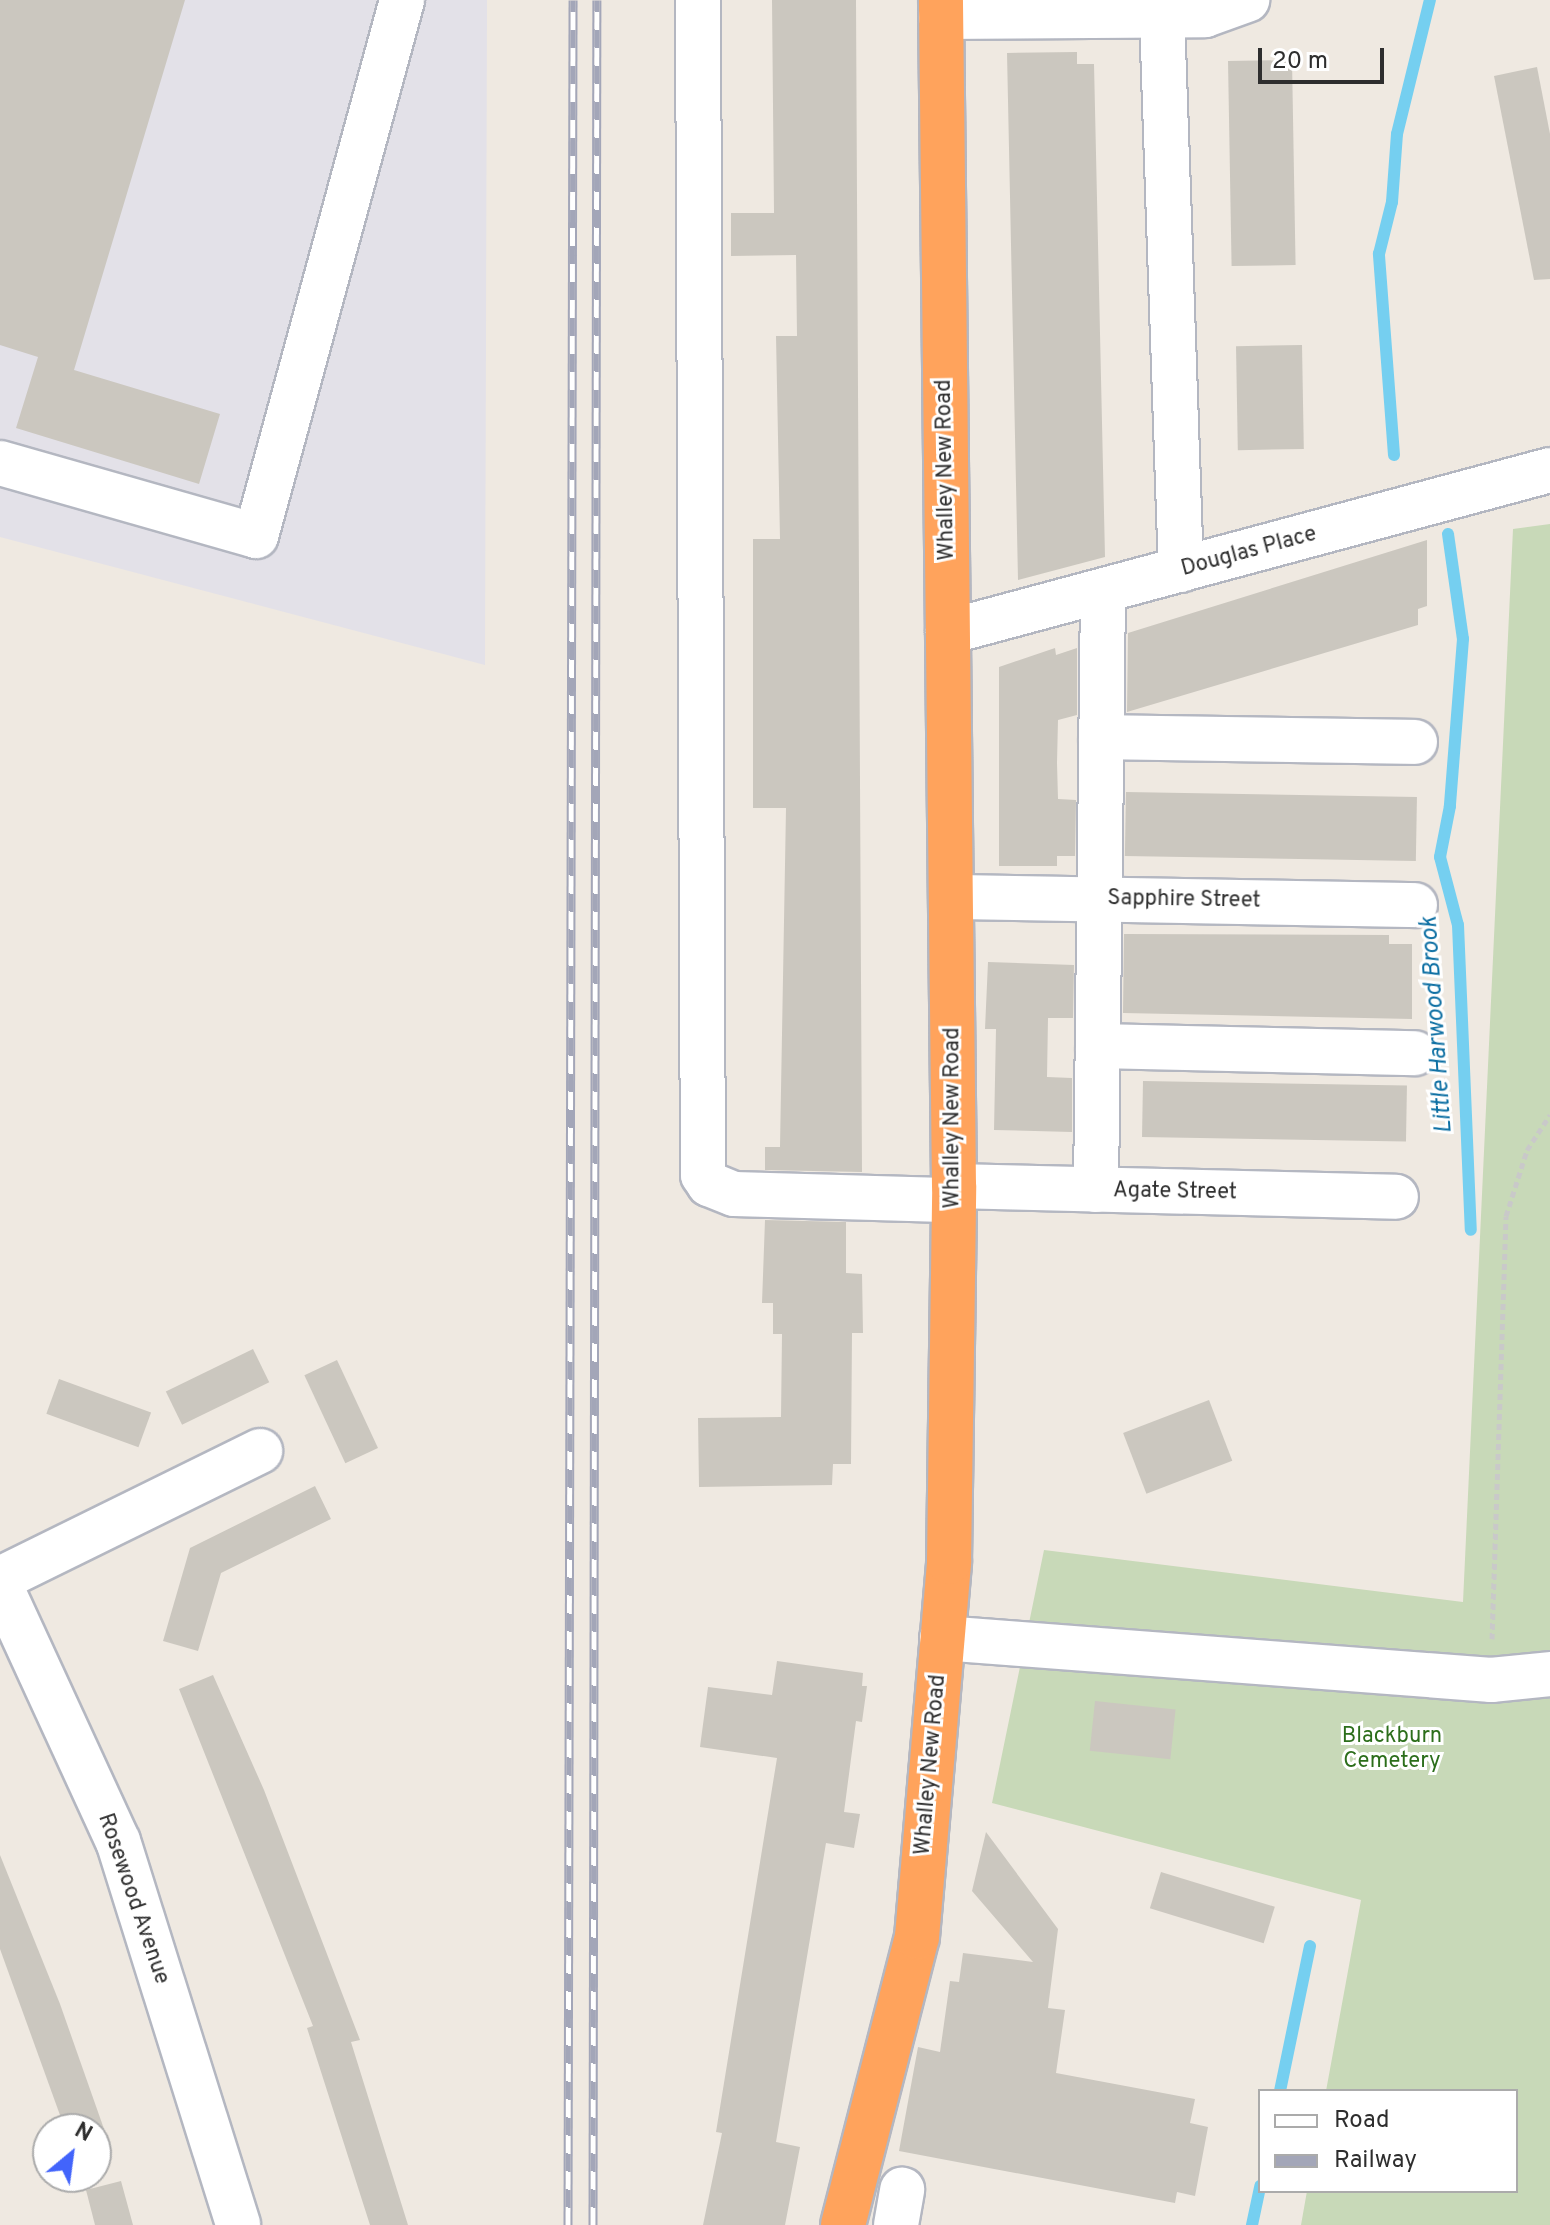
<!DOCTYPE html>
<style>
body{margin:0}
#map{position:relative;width:1550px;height:2225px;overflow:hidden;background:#efe9e1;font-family:Overpass,sans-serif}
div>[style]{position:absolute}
.industrial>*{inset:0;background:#e3e1e8}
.cemetery>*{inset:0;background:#c8d9b8}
.stream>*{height:12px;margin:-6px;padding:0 6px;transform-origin:6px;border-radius:6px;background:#75cff0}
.building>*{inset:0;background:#cbc7bf;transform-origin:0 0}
.path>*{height:5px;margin-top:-2.5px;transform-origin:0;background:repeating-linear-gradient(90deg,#c9c9c9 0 6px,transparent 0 10px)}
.roads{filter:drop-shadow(2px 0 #b4b7c1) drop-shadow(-2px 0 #b4b7c1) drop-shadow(0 2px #b4b7c1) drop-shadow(0 -2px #b4b7c1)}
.minor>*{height:44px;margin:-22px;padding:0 22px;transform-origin:22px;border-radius:22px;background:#fff}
.highway>*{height:44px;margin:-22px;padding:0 22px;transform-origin:22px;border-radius:22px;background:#ffa35c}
.rail>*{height:9px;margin-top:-4.5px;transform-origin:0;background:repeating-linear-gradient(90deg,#fff 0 18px,#a3a6b8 0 36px);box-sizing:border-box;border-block:2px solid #a3a6b8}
span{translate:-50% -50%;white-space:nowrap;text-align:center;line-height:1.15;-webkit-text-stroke:6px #fff;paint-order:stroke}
.street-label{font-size:22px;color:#2e2e2e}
.park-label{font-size:22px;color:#2c6e1b}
.water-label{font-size:24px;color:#0d6fa3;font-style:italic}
.legend{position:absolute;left:1258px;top:2089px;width:260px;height:104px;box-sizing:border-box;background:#fff;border:2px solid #ababab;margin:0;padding:10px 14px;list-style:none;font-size:24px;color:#2e2e2e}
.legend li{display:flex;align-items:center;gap:16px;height:40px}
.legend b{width:40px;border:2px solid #ababab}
.north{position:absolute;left:32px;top:2113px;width:80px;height:80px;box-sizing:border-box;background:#fff;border:2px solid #ababab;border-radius:50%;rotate:29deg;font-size:22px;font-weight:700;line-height:32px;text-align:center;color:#2e2e2e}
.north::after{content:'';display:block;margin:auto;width:28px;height:36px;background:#4264fb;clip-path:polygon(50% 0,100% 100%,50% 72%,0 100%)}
.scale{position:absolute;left:1258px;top:48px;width:126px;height:36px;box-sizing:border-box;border:4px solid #2e2e2e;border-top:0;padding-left:10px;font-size:24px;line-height:28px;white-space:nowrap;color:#2e2e2e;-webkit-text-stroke:6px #fff;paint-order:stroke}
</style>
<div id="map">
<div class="industrial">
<div style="clip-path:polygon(0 0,487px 0,485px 665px,0 537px)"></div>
</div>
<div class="cemetery">
<div style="clip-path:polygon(1550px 524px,1550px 2225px,1301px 2225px,1307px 2191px,1516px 2191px,1516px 2091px,1326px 2091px,1361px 1900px,992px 1803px,1044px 1550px,1463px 1602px,1513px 529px)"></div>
</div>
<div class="stream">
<div style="left:1394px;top:455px;width:202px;rotate:-94.3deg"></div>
<div style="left:1379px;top:254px;width:54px;rotate:-76deg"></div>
<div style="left:1392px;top:202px;width:68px;rotate:-85.8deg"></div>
<div style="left:1397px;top:134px;width:138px;rotate:-76.2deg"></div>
<div style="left:1448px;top:534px;width:106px;rotate:81.9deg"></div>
<div style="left:1463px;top:639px;width:168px;rotate:94.5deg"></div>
<div style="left:1450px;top:806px;width:52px;rotate:101.1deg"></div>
<div style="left:1440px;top:857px;width:70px;rotate:75.2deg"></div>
<div style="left:1458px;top:925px;width:305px;rotate:87.6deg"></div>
<div style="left:1280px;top:2091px;width:148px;rotate:-78.3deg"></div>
<div style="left:1252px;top:2225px;width:40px;rotate:-78deg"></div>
</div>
<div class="building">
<div style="clip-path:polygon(0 0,185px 0,74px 370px,220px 414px,199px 484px,16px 428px,38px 357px,0 345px)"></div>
<div style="clip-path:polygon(772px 0,856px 0,862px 1172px,765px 1170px,765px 1147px,780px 1147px,786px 808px,753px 808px,753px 539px,780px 539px,776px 336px,797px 336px,796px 255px,731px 256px,731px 213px,774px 213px)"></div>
<div style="clip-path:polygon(1077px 52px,1077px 64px,1094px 64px,1105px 557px,1018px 580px,1007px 53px)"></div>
<div style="left:1292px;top:60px;width:205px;height:64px;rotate:89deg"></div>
<div style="clip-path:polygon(1537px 67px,1550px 134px,1550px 279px,1534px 280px,1494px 76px)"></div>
<div style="left:1302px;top:345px;width:104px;height:66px;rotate:89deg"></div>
<div style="clip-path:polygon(1427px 540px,1427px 606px,1418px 609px,1418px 625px,1127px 712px,1128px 633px)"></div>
<div style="clip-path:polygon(1055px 648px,1056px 655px,1077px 648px,1077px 715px,1058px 720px,1057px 763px,1058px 799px,1076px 800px,1075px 856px,1057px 856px,1057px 866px,999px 866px,999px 667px)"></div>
<div style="left:1126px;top:792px;width:291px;height:64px;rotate:1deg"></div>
<div style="clip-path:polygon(1124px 934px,1389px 935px,1389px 944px,1412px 944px,1412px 1019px,1123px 1013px)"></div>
<div style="clip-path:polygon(988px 962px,1074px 965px,1073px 1018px,1048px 1018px,1047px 1077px,1072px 1078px,1072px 1132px,994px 1130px,996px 1029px,985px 1029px)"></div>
<div style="left:1143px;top:1081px;width:264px;height:56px;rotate:1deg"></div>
<div style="clip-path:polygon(765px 1220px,846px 1222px,846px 1273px,862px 1274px,863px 1333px,852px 1333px,851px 1464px,833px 1464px,832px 1485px,699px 1487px,698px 1418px,781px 1417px,782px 1334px,773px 1334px,773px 1303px,762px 1303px)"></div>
<div style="left:253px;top:1349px;width:37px;height:97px;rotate:64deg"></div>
<div style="left:337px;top:1360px;width:97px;height:36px;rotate:65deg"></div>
<div style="left:59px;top:1379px;width:98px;height:37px;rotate:20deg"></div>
<div style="left:1209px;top:1400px;width:65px;height:92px;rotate:69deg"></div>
<div style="clip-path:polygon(315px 1486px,331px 1519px,221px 1573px,198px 1651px,163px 1641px,190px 1548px)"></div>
<div style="clip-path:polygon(777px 1661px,863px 1673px,862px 1686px,867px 1686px,862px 1722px,856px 1721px,844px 1812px,860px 1814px,854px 1848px,826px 1843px,776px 2142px,800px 2147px,785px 2225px,703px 2225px,722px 2133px,716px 2132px,777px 1758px,700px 1747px,708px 1687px,772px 1695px)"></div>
<div style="clip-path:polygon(213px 1675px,264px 1790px,360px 2040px,351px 2042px,408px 2225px,370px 2225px,307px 2028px,313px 2026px,179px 1689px)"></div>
<div style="left:1095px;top:1701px;width:81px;height:50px;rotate:6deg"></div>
<div style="clip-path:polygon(986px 1832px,1058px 1929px,1048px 2008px,1065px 2010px,1056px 2073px,1195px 2099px,1190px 2123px,1208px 2127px,1195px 2196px,1177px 2192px,1175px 2203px,899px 2151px,918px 2047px,940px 2052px,950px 1981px,959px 1982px,963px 1953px,1033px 1962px,972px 1891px)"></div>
<div style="clip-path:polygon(0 1855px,60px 2004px,104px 2129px,65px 2129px,0 1949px)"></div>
<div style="left:1161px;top:1872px;width:119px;height:38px;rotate:17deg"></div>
<div style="clip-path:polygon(121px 2181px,133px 2225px,95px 2225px,86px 2190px)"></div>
</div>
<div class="path">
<div style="left:1492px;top:1639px;width:423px;rotate:-88.1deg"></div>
<div style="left:1506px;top:1216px;width:69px;rotate:-72.3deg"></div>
<div style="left:1527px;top:1150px;width:42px;rotate:-56.7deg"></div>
</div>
<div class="roads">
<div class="minor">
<div style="left:698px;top:0;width:1175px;rotate:89.76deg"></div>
<div style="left:703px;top:1175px;width:11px;rotate:56deg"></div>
<div style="left:709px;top:1184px;width:27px;rotate:22deg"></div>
<div style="left:734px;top:1194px;width:220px;rotate:1.6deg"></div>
<div style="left:1162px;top:16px;width:554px;rotate:88.04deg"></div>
<div style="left:941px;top:17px;width:264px;rotate:-0.4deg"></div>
<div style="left:1205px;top:15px;width:45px;rotate:-19.7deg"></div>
<div style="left:0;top:463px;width:266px;rotate:15.9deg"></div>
<div style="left:256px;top:536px;width:556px;rotate:-74.76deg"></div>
<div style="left:948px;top:632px;width:623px;rotate:-15.06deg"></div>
<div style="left:1101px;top:737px;width:314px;rotate:0.9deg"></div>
<div style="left:952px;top:897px;width:463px;rotate:1deg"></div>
<div style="left:1098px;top:1046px;width:317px;rotate:1.3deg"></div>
<div style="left:954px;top:1186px;width:442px;rotate:1.4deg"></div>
<div style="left:1096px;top:1190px;width:598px;rotate:-89.33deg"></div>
<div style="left:0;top:1579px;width:290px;rotate:-26.2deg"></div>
<div style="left:0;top:1585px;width:282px;rotate:65.3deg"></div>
<div style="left:118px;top:1841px;width:402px;rotate:72.6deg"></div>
<div style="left:942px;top:1638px;width:551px;rotate:4.37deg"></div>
<div style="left:1491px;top:1680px;width:59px;rotate:-5.8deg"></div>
<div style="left:896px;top:2225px;width:36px;rotate:-80deg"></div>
</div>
<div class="highway">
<div style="left:843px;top:2225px;width:297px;rotate:-75.6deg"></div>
<div style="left:917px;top:1937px;width:376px;rotate:-85.1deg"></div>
<div style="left:949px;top:1562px;width:376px;rotate:-89.2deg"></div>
<div style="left:954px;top:1186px;width:1186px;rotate:-90.63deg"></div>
</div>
</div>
<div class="rail">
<div style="left:568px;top:2225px;width:2225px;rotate:-89.87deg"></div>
<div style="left:593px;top:2225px;width:2225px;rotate:-89.9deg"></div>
</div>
<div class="street-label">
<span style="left:946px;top:470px;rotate:-91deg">Whalley New Road</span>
<span style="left:1249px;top:552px;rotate:-15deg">Douglas Place</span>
<span style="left:1184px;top:900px;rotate:1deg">Sapphire Street</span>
<span style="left:953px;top:1118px;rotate:-90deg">Whalley New Road</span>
<span style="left:1175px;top:1192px;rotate:1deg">Agate Street</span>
<span style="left:931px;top:1765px;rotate:-85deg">Whalley New Road</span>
<span style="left:133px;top:1899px;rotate:71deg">Rosewood Avenue</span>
</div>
<div class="park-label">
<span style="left:1392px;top:1749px">Blackburn<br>Cemetery</span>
</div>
<div class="water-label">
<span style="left:1438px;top:1025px;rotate:-94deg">Little Harwood Brook</span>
</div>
<ul class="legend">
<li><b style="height:10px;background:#fff"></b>Road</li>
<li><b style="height:10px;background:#a3a6b8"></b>Railway</li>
</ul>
<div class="north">N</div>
<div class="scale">20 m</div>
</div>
